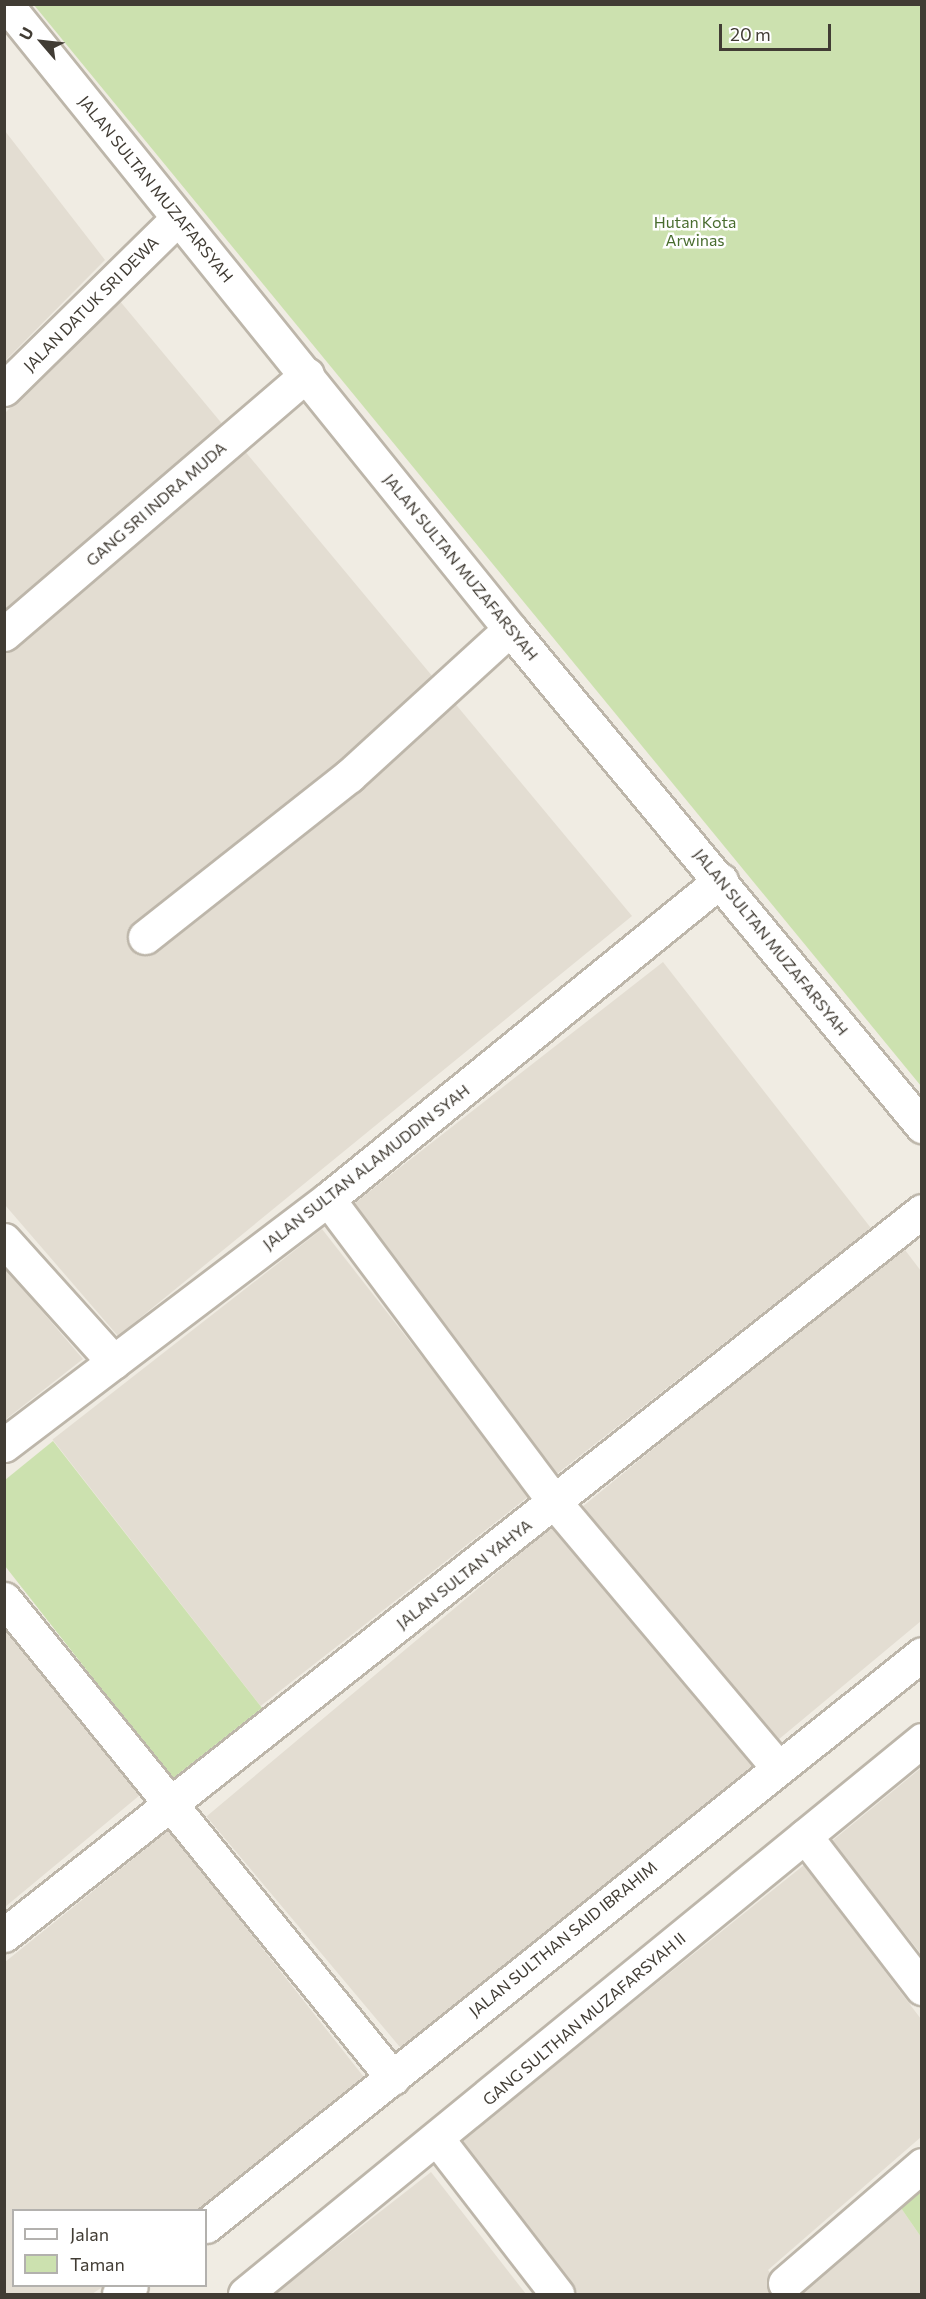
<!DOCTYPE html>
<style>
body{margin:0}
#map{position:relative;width:926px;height:2299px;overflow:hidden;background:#f0ece3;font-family:Commissioner,sans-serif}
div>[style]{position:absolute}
.residential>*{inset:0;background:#e3ddd2;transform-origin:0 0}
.green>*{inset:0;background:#cce1af}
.roads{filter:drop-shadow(2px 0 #bdb6aa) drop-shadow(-2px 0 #bdb6aa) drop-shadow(0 2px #bdb6aa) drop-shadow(0 -2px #bdb6aa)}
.minor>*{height:33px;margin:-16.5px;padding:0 16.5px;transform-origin:16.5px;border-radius:16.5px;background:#fff}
span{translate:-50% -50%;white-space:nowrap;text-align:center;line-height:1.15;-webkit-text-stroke:5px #fff;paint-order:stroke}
.street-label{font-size:16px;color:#413c34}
.park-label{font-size:16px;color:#486c2e}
.frame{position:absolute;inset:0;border:6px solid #413c34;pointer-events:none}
.legend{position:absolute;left:12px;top:2209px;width:195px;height:78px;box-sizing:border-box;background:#fff;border:2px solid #b3b1ae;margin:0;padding:8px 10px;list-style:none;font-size:18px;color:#413c34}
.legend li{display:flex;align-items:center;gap:12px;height:30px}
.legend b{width:30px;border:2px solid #b3b1ae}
.north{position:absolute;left:12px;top:12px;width:60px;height:60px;-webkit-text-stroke:4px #fff;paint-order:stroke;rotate:298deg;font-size:16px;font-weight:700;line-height:24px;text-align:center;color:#413c34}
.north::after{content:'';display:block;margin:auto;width:21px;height:27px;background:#413c34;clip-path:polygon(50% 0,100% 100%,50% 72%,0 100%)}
.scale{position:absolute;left:719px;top:24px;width:112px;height:27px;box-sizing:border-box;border:3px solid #413c34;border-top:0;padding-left:8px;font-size:18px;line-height:21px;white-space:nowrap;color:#413c34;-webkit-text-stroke:4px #fff;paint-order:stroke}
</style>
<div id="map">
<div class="residential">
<div style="clip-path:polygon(5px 131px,105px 260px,5px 361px,4px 361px)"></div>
<div style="clip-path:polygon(119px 300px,632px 916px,118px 1336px,5px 1205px,4px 414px)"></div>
<div style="left:663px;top:962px;width:338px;height:399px;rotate:52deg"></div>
<div style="left:322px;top:1229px;width:338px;height:342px;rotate:52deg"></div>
<div style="clip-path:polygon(902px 1246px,921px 1271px,921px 1621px,778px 1740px,582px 1507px)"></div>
<div style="clip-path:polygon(4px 1267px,83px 1359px,5px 1420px,4px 1420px)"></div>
<div style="left:555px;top:1524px;width:314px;height:455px;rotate:50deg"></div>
<div style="clip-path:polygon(5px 1626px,140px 1795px,5px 1907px,4px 1907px)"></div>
<div style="clip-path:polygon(921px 1768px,921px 1954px,832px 1841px)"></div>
<div style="clip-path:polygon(169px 1830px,367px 2081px,200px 2210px,14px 2210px,14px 2286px,104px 2286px,92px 2294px,5px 2294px,5px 1962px)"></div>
<div style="clip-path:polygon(804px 1865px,921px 2019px,921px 2137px,768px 2270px,787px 2294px,578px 2294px,461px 2141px)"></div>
<div style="clip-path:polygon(431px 2172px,526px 2294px,275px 2294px)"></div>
<div style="clip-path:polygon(901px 2208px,921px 2237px,921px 2294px,800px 2294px)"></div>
</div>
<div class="green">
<div style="clip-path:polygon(34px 5px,921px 5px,921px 1086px)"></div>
<div style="clip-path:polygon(53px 1441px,262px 1708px,172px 1779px,5px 1566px,5px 1480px)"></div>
<div style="clip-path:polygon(921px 2192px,921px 2237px,901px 2208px)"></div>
</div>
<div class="roads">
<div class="minor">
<div style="left:6px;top:4px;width:803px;rotate:51.12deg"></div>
<div style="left:510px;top:629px;width:646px;rotate:50.34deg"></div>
<div style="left:4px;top:389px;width:244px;rotate:-44.5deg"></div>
<div style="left:4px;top:634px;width:399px;rotate:-40.6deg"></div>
<div style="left:145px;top:937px;width:260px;rotate:-38.3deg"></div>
<div style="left:349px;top:776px;width:218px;rotate:-42.4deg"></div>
<div style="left:328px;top:1199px;width:381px;rotate:53.2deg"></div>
<div style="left:556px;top:1504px;width:341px;rotate:49.9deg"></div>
<div style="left:4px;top:1240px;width:164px;rotate:48deg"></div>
<div style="left:4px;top:1445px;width:407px;rotate:-37.2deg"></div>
<div style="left:328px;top:1199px;width:506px;rotate:-39.07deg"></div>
<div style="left:4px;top:1599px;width:617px;rotate:50.92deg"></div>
<div style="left:805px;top:1836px;width:192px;rotate:52.4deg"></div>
<div style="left:4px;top:1935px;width:1169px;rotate:-38.26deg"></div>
<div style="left:438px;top:2140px;width:195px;rotate:52.3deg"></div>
<div style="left:206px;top:2226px;width:916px;rotate:-38.62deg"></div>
<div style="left:785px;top:2283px;width:181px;rotate:-40.7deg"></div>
<div style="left:119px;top:2294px;width:14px;rotate:-34deg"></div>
<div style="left:245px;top:2294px;width:875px;rotate:-39.29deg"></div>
</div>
</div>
<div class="street-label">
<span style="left:156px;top:189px;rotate:51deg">JALAN SULTAN MUZAFARSYAH</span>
<span style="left:91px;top:304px;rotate:-45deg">JALAN DATUK SRI DEWA</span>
<span style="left:156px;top:504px;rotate:-41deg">GANG SRI INDRA MUDA</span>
<span style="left:461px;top:567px;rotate:51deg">JALAN SULTAN MUZAFARSYAH</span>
<span style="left:771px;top:942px;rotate:51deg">JALAN SULTAN MUZAFARSYAH</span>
<span style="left:366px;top:1167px;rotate:-38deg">JALAN SULTAN ALAMUDDIN SYAH</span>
<span style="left:464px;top:1574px;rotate:-38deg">JALAN SULTAN YAHYA</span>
<span style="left:563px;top:1939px;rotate:-39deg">JALAN SULTHAN SAID IBRAHIM</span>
<span style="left:584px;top:2019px;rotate:-40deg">GANG SULTHAN MUZAFARSYAH II</span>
</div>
<div class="park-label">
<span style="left:695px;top:231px">Hutan Kota<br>Arwinas</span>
</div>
<div class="frame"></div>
<ul class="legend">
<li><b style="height:8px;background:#fff"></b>Jalan</li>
<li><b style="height:16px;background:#cce1af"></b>Taman</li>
</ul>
<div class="north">U</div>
<div class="scale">20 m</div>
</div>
